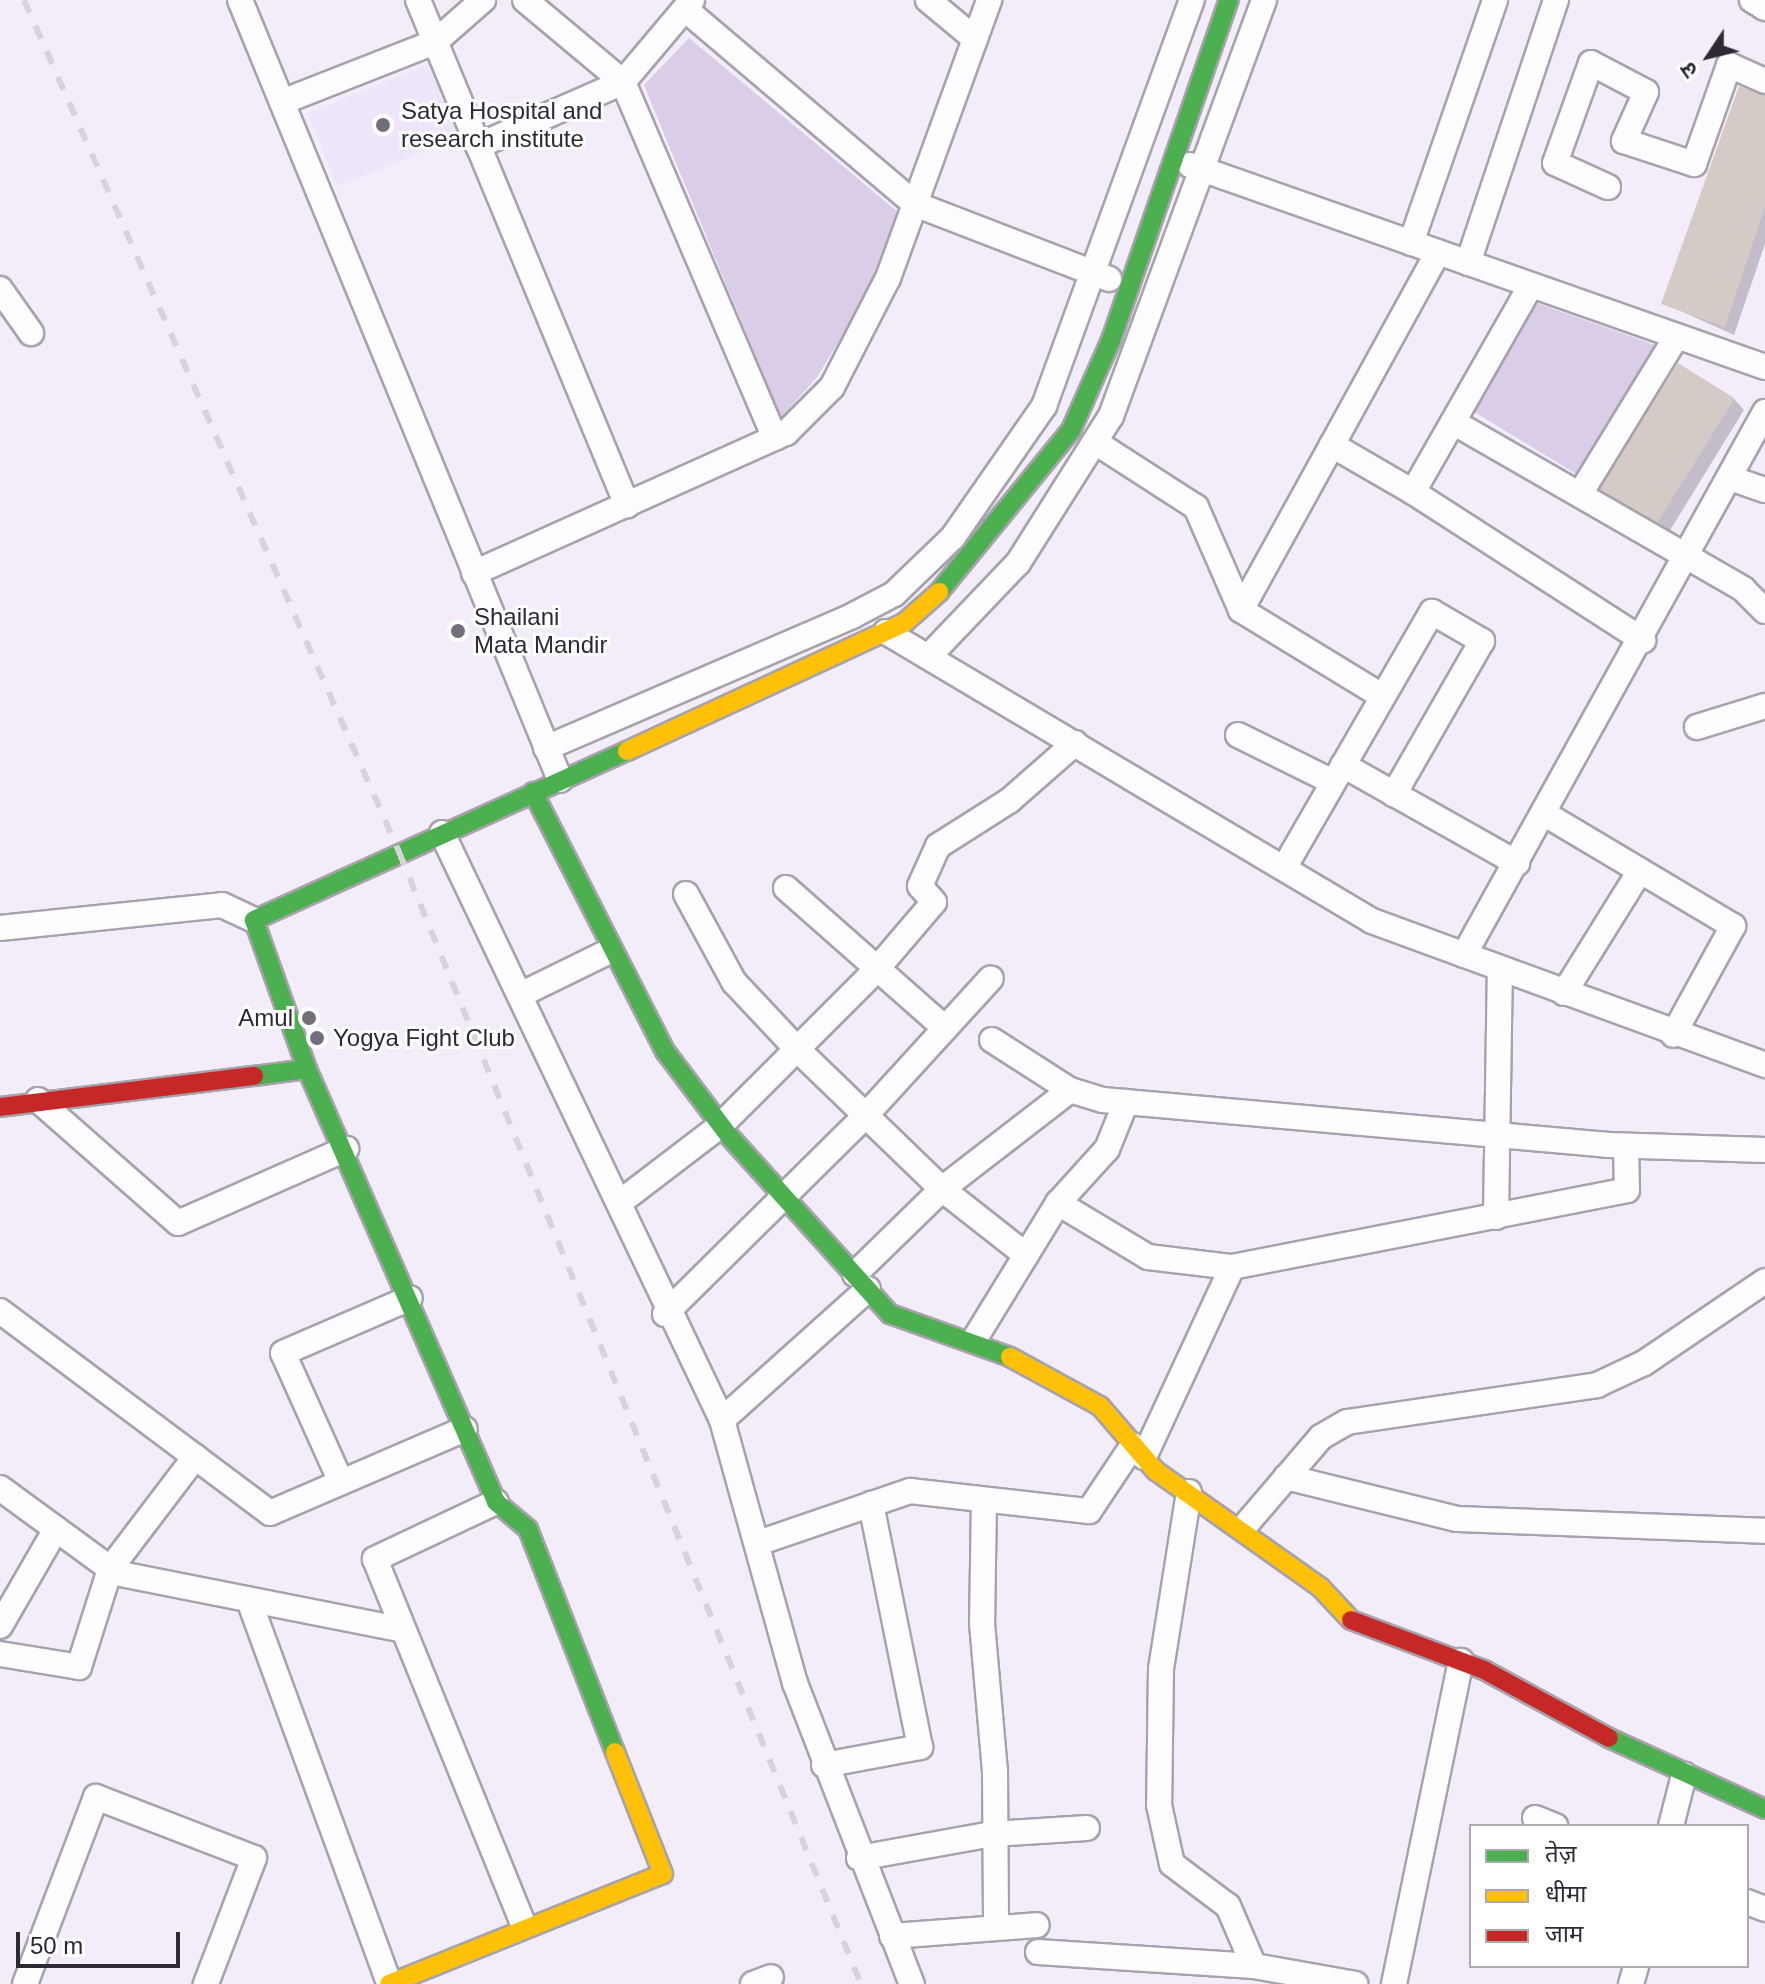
<!DOCTYPE html>
<meta charset="utf-8">
<style>
body{margin:0}
#map{position:relative;width:1765px;height:1984px;overflow:hidden;background:#f3edfa;font-family:Helvetica,"Noto Sans Devanagari",sans-serif}
div>[style]{position:absolute}
.built>*{inset:0;background:#efe5fb;transform-origin:0 0}
.green>*{inset:0;background:#d9cde7}
.shadow>*{inset:0;background:#0003}
.building>*{inset:0;background:#d4cbc6;transform-origin:0 0}
.roads{filter:drop-shadow(2px 0 #a7a2ac) drop-shadow(-2px 0 #a7a2ac) drop-shadow(0 2px #a7a2ac) drop-shadow(0 -2px #a7a2ac)}
.street>*{height:24px;margin:-12px;padding:0 12px;transform-origin:12px;border-radius:12px;background:#fdfcfe}
.fast>*{height:18px;margin:-9px;padding:0 9px;transform-origin:9px;border-radius:9px;background:#4caf50}
.slow>*{height:18px;margin:-9px;padding:0 9px;transform-origin:9px;border-radius:9px;background:#ffc107}
.jam>*{height:18px;margin:-9px;padding:0 9px;transform-origin:9px;border-radius:9px;background:#c62828}
.rail>*{height:6px;margin-top:-3px;transform-origin:0;background:repeating-linear-gradient(90deg,#d6d4d9 0 14px,transparent 0 28px)}
.dots>*{width:22px;height:22px;translate:-50% -50%;box-sizing:border-box;border:4px solid #fff;border-radius:50%}
span{translate:-50% -50%;white-space:nowrap;text-align:center;line-height:1.15;-webkit-text-stroke:6px #fff;paint-order:stroke}
.poi-label{font-size:24px;color:#2e2934}
.left{translate:0 -50%;text-align:left}
.right{translate:-100% -50%;text-align:right}
.legend{position:absolute;left:1469px;top:1824px;width:280px;height:144px;box-sizing:border-box;background:#fff;border:2px solid #aba9ae;margin:0;padding:10px 14px;list-style:none;font-size:24px;color:#2e2934}
.legend li{display:flex;align-items:center;gap:16px;height:40px}
.legend b{width:40px;border:2px solid #aba9ae}
.north{position:absolute;left:1669px;top:16px;width:80px;height:80px;-webkit-text-stroke:6px #fff;paint-order:stroke;rotate:235deg;font-size:22px;font-weight:700;line-height:32px;text-align:center;color:#2e2934}
.north::after{content:'';display:block;margin:auto;width:28px;height:36px;background:#2e2934;clip-path:polygon(50% 0,100% 100%,50% 72%,0 100%)}
.scale{position:absolute;left:16px;top:1932px;width:164px;height:36px;box-sizing:border-box;border:4px solid #2e2934;border-top:0;padding-left:10px;font-size:24px;line-height:28px;white-space:nowrap;color:#2e2934;-webkit-text-stroke:6px #fff;paint-order:stroke}
</style>
<div id="map">
<div class="built">
<div style="left:429px;top:64px;width:79px;height:131px;rotate:68deg"></div>
</div>
<div class="green">
<div style="clip-path:polygon(689px 38px,899px 213px,867px 295px,817px 377px,781px 418px,644px 85px)"></div>
<div style="clip-path:polygon(1534px 302px,1655px 345px,1578px 475px,1471px 410px)"></div>
</div>
<div class="shadow">
<div style="clip-path:polygon(1740px 88px,1765px 95px,1765px 244px,1734px 335px,1663px 303px)"></div>
<div style="clip-path:polygon(1734px 399px,1744px 410px,1669px 532px,1603px 489px)"></div>
</div>
<div class="building">
<div style="clip-path:polygon(1739px 86px,1765px 96px,1765px 207px,1725px 327px,1661px 304px)"></div>
<div style="left:1678px;top:363px;width:67px;height:149px;rotate:32deg"></div>
</div>
<div class="roads">
<div class="street">
<div style="left:240px;top:0;width:843px;rotate:67.69deg"></div>
<div style="left:418px;top:0;width:547px;rotate:67.52deg"></div>
<div style="left:525px;top:0;width:128px;rotate:39.9deg"></div>
<div style="left:623px;top:82px;width:387px;rotate:66.9deg"></div>
<div style="left:928px;top:0;width:61px;rotate:39.7deg"></div>
<div style="left:1752px;top:0;width:15px;rotate:32deg"></div>
<div style="left:685px;top:9px;width:302px;rotate:40.3deg"></div>
<div style="left:915px;top:204px;width:208px;rotate:21.1deg"></div>
<div style="left:282px;top:102px;width:164px;rotate:-21.4deg"></div>
<div style="left:435px;top:42px;width:64px;rotate:-41.2deg"></div>
<div style="left:478px;top:146px;width:158px;rotate:-23.8deg"></div>
<div style="left:623px;top:82px;width:107px;rotate:-49.9deg"></div>
<div style="left:1190px;top:165px;width:609px;rotate:19.36deg"></div>
<div style="left:1608px;top:187px;width:58px;rotate:-155.6deg"></div>
<div style="left:1555px;top:163px;width:106px;rotate:-70.2deg"></div>
<div style="left:1591px;top:63px;width:62px;rotate:27.8deg"></div>
<div style="left:1646px;top:92px;width:54px;rotate:114.2deg"></div>
<div style="left:1624px;top:141px;width:74px;rotate:18.2deg"></div>
<div style="left:1694px;top:164px;width:105px;rotate:-70.5deg"></div>
<div style="left:1729px;top:65px;width:39px;rotate:24deg"></div>
<div style="left:1411px;top:243px;width:257px;rotate:-70.9deg"></div>
<div style="left:1468px;top:263px;width:277px;rotate:-71.5deg"></div>
<div style="left:0;top:289px;width:54px;rotate:54.8deg"></div>
<div style="left:1453px;top:422px;width:335px;rotate:29.9deg"></div>
<div style="left:1743px;top:589px;width:31px;rotate:45deg"></div>
<div style="left:1095px;top:442px;width:120px;rotate:32.8deg"></div>
<div style="left:1196px;top:507px;width:112px;rotate:66.4deg"></div>
<div style="left:1241px;top:610px;width:165px;rotate:31.4deg"></div>
<div style="left:1332px;top:445px;width:220px;rotate:-61.2deg"></div>
<div style="left:1730px;top:478px;width:37px;rotate:19deg"></div>
<div style="left:1413px;top:492px;width:274px;rotate:32.8deg"></div>
<div style="left:1580px;top:494px;width:185px;rotate:-58.5deg"></div>
<div style="left:474px;top:573px;width:342px;rotate:-24.2deg"></div>
<div style="left:786px;top:433px;width:65px;rotate:-45deg"></div>
<div style="left:832px;top:387px;width:123px;rotate:-62.8deg"></div>
<div style="left:888px;top:278px;width:296px;rotate:-70deg"></div>
<div style="left:1241px;top:610px;width:188px;rotate:-61.1deg"></div>
<div style="left:1332px;top:445px;width:94px;rotate:30.1deg"></div>
<div style="left:1413px;top:492px;width:238px;rotate:-60.3deg"></div>
<div style="left:886px;top:632px;width:565px;rotate:30.74deg"></div>
<div style="left:1372px;top:921px;width:419px;rotate:20.1deg"></div>
<div style="left:929px;top:656px;width:129px;rotate:-46.3deg"></div>
<div style="left:1018px;top:563px;width:174px;rotate:-57.7deg"></div>
<div style="left:1111px;top:416px;width:443px;rotate:-69.8deg"></div>
<div style="left:1697px;top:727px;width:71px;rotate:-17.2deg"></div>
<div style="left:1238px;top:735px;width:106px;rotate:26.3deg"></div>
<div style="left:546px;top:748px;width:333px;rotate:-23.3deg"></div>
<div style="left:852px;top:616px;width:47px;rotate:-27.6deg"></div>
<div style="left:894px;top:594px;width:82px;rotate:-44deg"></div>
<div style="left:953px;top:537px;width:160px;rotate:-55.2deg"></div>
<div style="left:1044px;top:406px;width:432px;rotate:-70deg"></div>
<div style="left:1343px;top:765px;width:200px;rotate:29.4deg"></div>
<div style="left:1545px;top:814px;width:219px;rotate:30.8deg"></div>
<div style="left:1733px;top:926px;width:124px;rotate:118.8deg"></div>
<div style="left:442px;top:833px;width:650px;rotate:64.5deg"></div>
<div style="left:722px;top:1420px;width:273px;rotate:74.5deg"></div>
<div style="left:795px;top:1683px;width:323px;rotate:68.8deg"></div>
<div style="left:1284px;top:868px;width:296px;rotate:-60deg"></div>
<div style="left:1432px;top:612px;width:58px;rotate:30.1deg"></div>
<div style="left:1482px;top:641px;width:177px;rotate:119.9deg"></div>
<div style="left:786px;top:888px;width:212px;rotate:41.4deg"></div>
<div style="left:686px;top:894px;width:100px;rotate:61.4deg"></div>
<div style="left:734px;top:982px;width:92px;rotate:46.8deg"></div>
<div style="left:797px;top:1049px;width:202px;rotate:44deg"></div>
<div style="left:942px;top:1189px;width:107px;rotate:38.2deg"></div>
<div style="left:0;top:928px;width:223px;rotate:-5.9deg"></div>
<div style="left:222px;top:905px;width:35px;rotate:25deg"></div>
<div style="left:1464px;top:955px;width:621px;rotate:-61deg"></div>
<div style="left:1564px;top:993px;width:144px;rotate:-58.1deg"></div>
<div style="left:520px;top:995px;width:100px;rotate:-26.1deg"></div>
<div style="left:992px;top:1040px;width:93px;rotate:32.7deg"></div>
<div style="left:1070px;top:1090px;width:34px;rotate:17deg"></div>
<div style="left:1103px;top:1100px;width:508px;rotate:5.08deg"></div>
<div style="left:1609px;top:1145px;width:156px;rotate:1.8deg"></div>
<div style="left:38px;top:1100px;width:186px;rotate:41.3deg"></div>
<div style="left:178px;top:1223px;width:184px;rotate:-23.8deg"></div>
<div style="left:619px;top:1203px;width:128px;rotate:-37.4deg"></div>
<div style="left:721px;top:1125px;width:219px;rotate:-45deg"></div>
<div style="left:876px;top:970px;width:89px;rotate:-49.5deg"></div>
<div style="left:934px;top:902px;width:21px;rotate:-131deg"></div>
<div style="left:920px;top:886px;width:44px;rotate:-65.8deg"></div>
<div style="left:938px;top:846px;width:84px;rotate:-32.4deg"></div>
<div style="left:1009px;top:801px;width:88px;rotate:-41.3deg"></div>
<div style="left:1058px;top:1203px;width:105px;rotate:31deg"></div>
<div style="left:1148px;top:1257px;width:85px;rotate:6.8deg"></div>
<div style="left:1232px;top:1267px;width:402px;rotate:-11deg"></div>
<div style="left:1627px;top:1190px;width:44px;rotate:-91.3deg"></div>
<div style="left:1496px;top:1217px;width:248px;rotate:-89.1deg"></div>
<div style="left:855px;top:1274px;width:122px;rotate:-44.3deg"></div>
<div style="left:942px;top:1189px;width:162px;rotate:-37.7deg"></div>
<div style="left:0;top:1311px;width:337px;rotate:36.8deg"></div>
<div style="left:270px;top:1513px;width:212px;rotate:-23.3deg"></div>
<div style="left:665px;top:1314px;width:283px;rotate:-44.7deg"></div>
<div style="left:866px;top:1115px;width:185px;rotate:-47.6deg"></div>
<div style="left:974px;top:1340px;width:161px;rotate:-58.5deg"></div>
<div style="left:1058px;top:1203px;width:73px;rotate:-47.8deg"></div>
<div style="left:1107px;top:1149px;width:51px;rotate:-68deg"></div>
<div style="left:722px;top:1420px;width:196px;rotate:-41.9deg"></div>
<div style="left:1144px;top:1457px;width:209px;rotate:-65.1deg"></div>
<div style="left:1286px;top:1477px;width:176px;rotate:13.8deg"></div>
<div style="left:1457px;top:1519px;width:308px;rotate:2.2deg"></div>
<div style="left:341px;top:1482px;width:141px;rotate:-114.2deg"></div>
<div style="left:283px;top:1353px;width:138px;rotate:-23.4deg"></div>
<div style="left:0;top:1488px;width:144px;rotate:36.2deg"></div>
<div style="left:116px;top:1573px;width:288px;rotate:11.2deg"></div>
<div style="left:1189px;top:1492px;width:179px;rotate:99deg"></div>
<div style="left:1161px;top:1669px;width:136px;rotate:90.8deg"></div>
<div style="left:1159px;top:1805px;width:60px;rotate:77.6deg"></div>
<div style="left:1172px;top:1864px;width:70px;rotate:36.9deg"></div>
<div style="left:1228px;top:1906px;width:65px;rotate:66.6deg"></div>
<div style="left:1254px;top:1966px;width:103px;rotate:10.1deg"></div>
<div style="left:984px;top:1500px;width:123px;rotate:90.9deg"></div>
<div style="left:982px;top:1623px;width:150px;rotate:85deg"></div>
<div style="left:995px;top:1772px;width:155px;rotate:89.6deg"></div>
<div style="left:496px;top:1502px;width:134px;rotate:154.8deg"></div>
<div style="left:375px;top:1559px;width:396px;rotate:67.9deg"></div>
<div style="left:1243px;top:1528px;width:120px;rotate:-49.4deg"></div>
<div style="left:1321px;top:1437px;width:30px;rotate:-30deg"></div>
<div style="left:1347px;top:1422px;width:253px;rotate:-8.4deg"></div>
<div style="left:1597px;top:1385px;width:52px;rotate:-25.1deg"></div>
<div style="left:1644px;top:1363px;width:146px;rotate:-34.1deg"></div>
<div style="left:758px;top:1543px;width:161px;rotate:-18.9deg"></div>
<div style="left:910px;top:1491px;width:180px;rotate:6.4deg"></div>
<div style="left:1089px;top:1511px;width:79px;rotate:-56.3deg"></div>
<div style="left:250px;top:1603px;width:405px;rotate:69.9deg"></div>
<div style="left:0;top:1626px;width:112px;rotate:-60deg"></div>
<div style="left:0;top:1654px;width:80px;rotate:9.3deg"></div>
<div style="left:79px;top:1667px;width:103px;rotate:-72.4deg"></div>
<div style="left:110px;top:1569px;width:141px;rotate:-52.8deg"></div>
<div style="left:824px;top:1765px;width:98px;rotate:-10.6deg"></div>
<div style="left:920px;top:1747px;width:248px;rotate:-101.4deg"></div>
<div style="left:1535px;top:1818px;width:22px;rotate:22deg"></div>
<div style="left:1671px;top:1826px;width:53px;rotate:-75.7deg"></div>
<div style="left:859px;top:1858px;width:136px;rotate:-10.2deg"></div>
<div style="left:993px;top:1834px;width:94px;rotate:-3.7deg"></div>
<div style="left:1747px;top:1902px;width:19px;rotate:21deg"></div>
<div style="left:892px;top:1936px;width:145px;rotate:-4.3deg"></div>
<div style="left:1038px;top:1952px;width:216px;rotate:3.7deg"></div>
<div style="left:25px;top:1984px;width:200px;rotate:-69.2deg"></div>
<div style="left:96px;top:1797px;width:169px;rotate:21.1deg"></div>
<div style="left:254px;top:1858px;width:135px;rotate:110.9deg"></div>
<div style="left:753px;top:1984px;width:19px;rotate:-21deg"></div>
<div style="left:1394px;top:1984px;width:330px;rotate:-78.3deg"></div>
<div style="left:1631px;top:1984px;width:19px;rotate:-74deg"></div>
</div>
<div class="fast">
<div style="left:939px;top:592px;width:209px;rotate:-50.8deg"></div>
<div style="left:1071px;top:430px;width:98px;rotate:-66deg"></div>
<div style="left:1111px;top:340px;width:360px;rotate:-70.9deg"></div>
<div style="left:533px;top:792px;width:291px;rotate:63deg"></div>
<div style="left:665px;top:1051px;width:106px;rotate:53deg"></div>
<div style="left:729px;top:1136px;width:240px;rotate:47.9deg"></div>
<div style="left:890px;top:1314px;width:127px;rotate:19.7deg"></div>
<div style="left:307px;top:1069px;width:472px;rotate:66.4deg"></div>
<div style="left:496px;top:1502px;width:42px;rotate:40.2deg"></div>
<div style="left:528px;top:1529px;width:239px;rotate:68.7deg"></div>
<div style="left:254px;top:1076px;width:53px;rotate:-7.5deg"></div>
<div style="left:307px;top:1069px;width:158px;rotate:-109.6deg"></div>
<div style="left:254px;top:920px;width:409px;rotate:-24.4deg"></div>
<div style="left:1609px;top:1738px;width:171px;rotate:24.5deg"></div>
</div>
<div class="slow">
<div style="left:627px;top:751px;width:305px;rotate:-24.8deg"></div>
<div style="left:904px;top:623px;width:47px;rotate:-41.5deg"></div>
<div style="left:1010px;top:1357px;width:102px;rotate:28.6deg"></div>
<div style="left:1100px;top:1406px;width:86px;rotate:49.3deg"></div>
<div style="left:1156px;top:1471px;width:201px;rotate:35.3deg"></div>
<div style="left:1320px;top:1587px;width:45px;rotate:46.8deg"></div>
<div style="left:389px;top:1984px;width:295px;rotate:-21.9deg"></div>
<div style="left:663px;top:1874px;width:131px;rotate:-111.5deg"></div>
</div>
<div class="jam">
<div style="left:0;top:1107px;width:256px;rotate:-7deg"></div>
<div style="left:1351px;top:1620px;width:142px;rotate:20.6deg"></div>
<div style="left:1484px;top:1670px;width:142px;rotate:28.5deg"></div>
</div>
</div>
<div class="rail">
<div style="left:24px;top:0;width:931px;rotate:66.24deg"></div>
<div style="left:399px;top:852px;width:1223px;rotate:67.8deg"></div>
</div>
<div class="dots">
<div style="left:383px;top:125px;background:#736e79"></div>
<div style="left:458px;top:631px;background:#736e79"></div>
<div style="left:309px;top:1018px;background:#736e79"></div>
<div style="left:317px;top:1038px;background:#736e79"></div>
</div>
<div class="poi-label">
<span class="left" style="left:401px;top:125px">Satya Hospital and<br>research institute</span>
<span class="left" style="left:474px;top:631px">Shailani<br>Mata Mandir</span>
<span class="right" style="left:293px;top:1018px">Amul</span>
<span class="left" style="left:333px;top:1038px">Yogya Fight Club</span>
</div>
<ul class="legend">
<li><b style="height:10px;background:#4caf50"></b>तेज़</li>
<li><b style="height:10px;background:#ffc107"></b>धीमा</li>
<li><b style="height:10px;background:#c62828"></b>जाम</li>
</ul>
<div class="north">उ</div>
<div class="scale">50 m</div>
</div>
